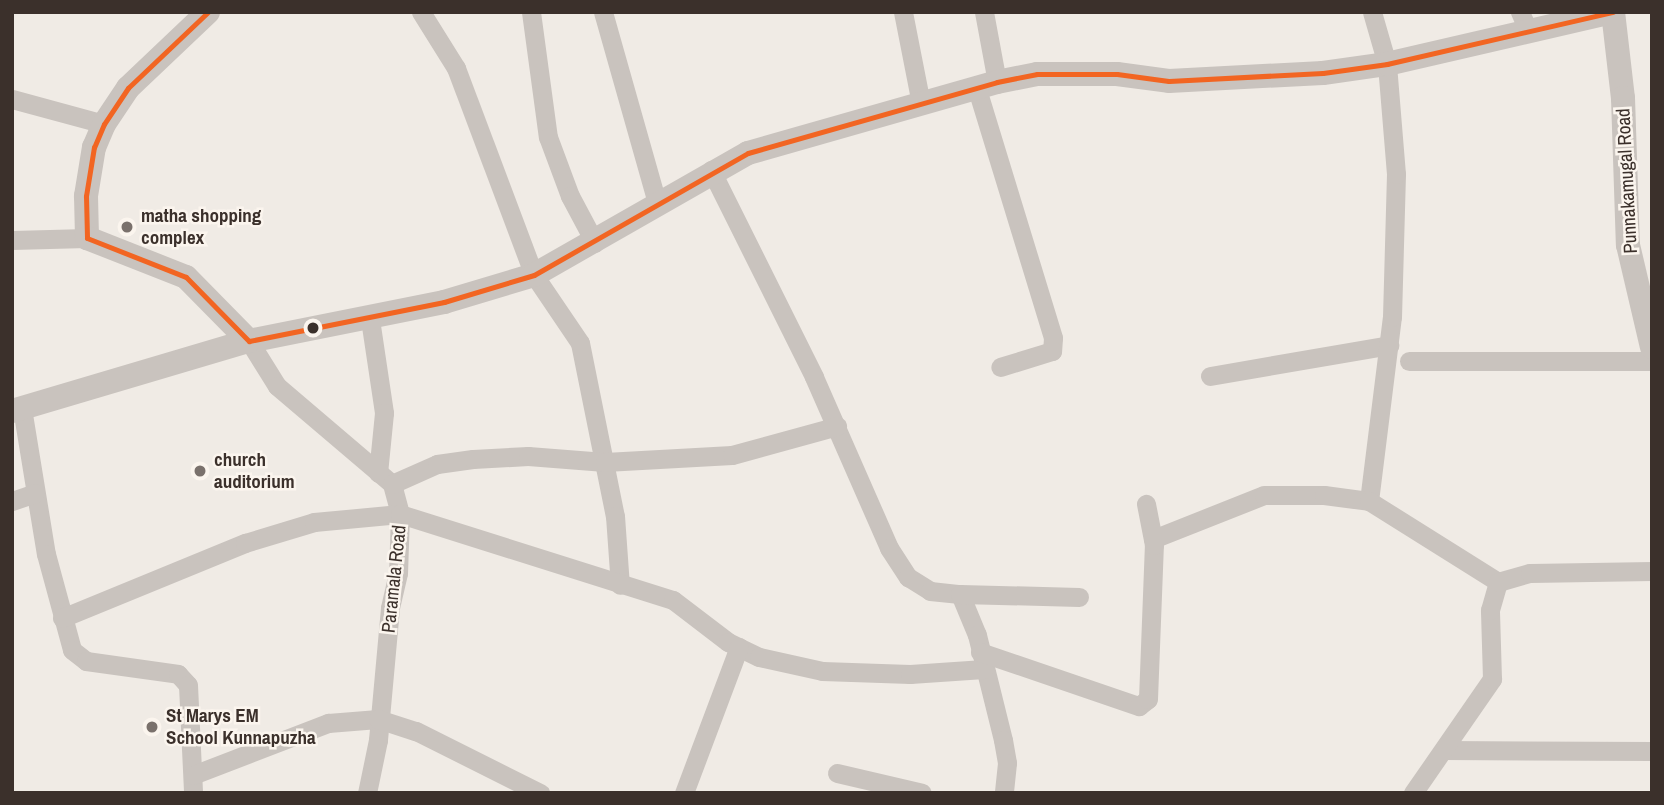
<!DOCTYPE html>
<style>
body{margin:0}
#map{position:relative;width:1664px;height:805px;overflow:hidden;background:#f0ebe5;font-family:"Archivo Narrow",sans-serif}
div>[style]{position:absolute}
.minor>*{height:19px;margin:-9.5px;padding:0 9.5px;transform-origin:9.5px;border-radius:9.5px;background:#c9c3be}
.tertiary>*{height:24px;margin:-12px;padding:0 12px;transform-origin:12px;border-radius:12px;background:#c9c3be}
.bus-1>*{height:5px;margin:-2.5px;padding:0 2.5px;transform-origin:2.5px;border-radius:2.5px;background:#f26522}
.dots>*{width:19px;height:19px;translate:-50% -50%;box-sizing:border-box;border:4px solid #fbf5ee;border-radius:50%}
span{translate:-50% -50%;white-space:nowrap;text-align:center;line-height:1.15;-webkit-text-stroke:5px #fbf5ee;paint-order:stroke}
.street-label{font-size:19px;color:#3b302b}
.poi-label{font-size:19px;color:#3b302b;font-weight:700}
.left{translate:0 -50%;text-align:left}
.frame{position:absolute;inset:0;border:14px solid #3b302b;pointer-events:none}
</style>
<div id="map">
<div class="minor">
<div style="left:421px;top:12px;width:66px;rotate:58deg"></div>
<div style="left:456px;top:68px;width:221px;rotate:69.4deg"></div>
<div style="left:534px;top:275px;width:82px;rotate:55.9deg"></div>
<div style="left:580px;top:343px;width:177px;rotate:78.6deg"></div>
<div style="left:615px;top:516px;width:69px;rotate:85.9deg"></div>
<div style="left:531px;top:12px;width:126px;rotate:82.3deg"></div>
<div style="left:548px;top:137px;width:63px;rotate:69.6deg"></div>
<div style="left:570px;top:196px;width:53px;rotate:62deg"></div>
<div style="left:603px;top:12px;width:198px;rotate:74.2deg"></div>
<div style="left:903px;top:12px;width:94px;rotate:78.9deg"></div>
<div style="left:984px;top:12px;width:71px;rotate:79.5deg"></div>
<div style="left:1520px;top:12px;width:20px;rotate:66deg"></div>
<div style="left:977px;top:89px;width:260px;rotate:73deg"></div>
<div style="left:1053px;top:338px;width:13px;rotate:94deg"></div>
<div style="left:1052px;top:351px;width:54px;rotate:162.9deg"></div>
<div style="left:12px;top:99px;width:95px;rotate:15.2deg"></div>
<div style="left:711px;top:170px;width:231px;rotate:63.5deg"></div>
<div style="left:814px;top:377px;width:187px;rotate:66.3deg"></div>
<div style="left:889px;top:548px;width:35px;rotate:57deg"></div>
<div style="left:908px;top:577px;width:26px;rotate:32deg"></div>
<div style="left:930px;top:591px;width:30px;rotate:6deg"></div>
<div style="left:960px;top:594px;width:44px;rotate:67.5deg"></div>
<div style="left:977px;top:635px;width:108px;rotate:76.1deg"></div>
<div style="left:1003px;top:740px;width:23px;rotate:80deg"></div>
<div style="left:1007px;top:763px;width:30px;rotate:96deg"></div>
<div style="left:12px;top:240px;width:75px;rotate:-1.5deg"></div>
<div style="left:370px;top:319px;width:95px;rotate:81.5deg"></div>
<div style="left:384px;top:413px;width:60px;rotate:95.7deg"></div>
<div style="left:249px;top:341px;width:53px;rotate:58.1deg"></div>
<div style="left:277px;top:386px;width:151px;rotate:40.4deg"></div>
<div style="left:392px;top:484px;width:31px;rotate:75deg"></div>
<div style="left:400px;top:514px;width:59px;rotate:91.9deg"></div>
<div style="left:398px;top:573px;width:36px;rotate:103deg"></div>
<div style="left:390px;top:608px;width:133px;rotate:95.2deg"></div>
<div style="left:378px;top:740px;width:54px;rotate:101.7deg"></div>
<div style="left:1409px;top:361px;width:243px"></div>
<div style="left:1210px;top:376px;width:182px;rotate:-9.8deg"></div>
<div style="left:22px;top:408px;width:148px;rotate:80.7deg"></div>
<div style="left:46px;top:554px;width:99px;rotate:74.8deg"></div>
<div style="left:72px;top:650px;width:18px;rotate:38deg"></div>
<div style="left:86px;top:661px;width:93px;rotate:8deg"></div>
<div style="left:178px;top:674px;width:15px;rotate:48deg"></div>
<div style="left:188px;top:685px;width:108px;rotate:87.3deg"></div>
<div style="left:392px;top:484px;width:49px;rotate:-24deg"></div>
<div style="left:437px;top:464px;width:36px;rotate:-8deg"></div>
<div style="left:473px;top:459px;width:55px;rotate:-3.1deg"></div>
<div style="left:528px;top:456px;width:77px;rotate:4.5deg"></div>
<div style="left:605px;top:462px;width:127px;rotate:-3.2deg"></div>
<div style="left:732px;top:455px;width:109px;rotate:-15.4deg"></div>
<div style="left:12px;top:501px;width:24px;rotate:-19deg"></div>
<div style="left:1369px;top:501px;width:185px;rotate:-82.9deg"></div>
<div style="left:1392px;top:317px;width:143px;rotate:-88.4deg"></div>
<div style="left:1396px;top:174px;width:110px;rotate:-94.7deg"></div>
<div style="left:1387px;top:64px;width:54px;rotate:-106.1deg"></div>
<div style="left:1153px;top:539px;width:119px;rotate:-21.6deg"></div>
<div style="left:1264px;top:495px;width:60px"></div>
<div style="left:1324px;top:495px;width:45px;rotate:7.6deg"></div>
<div style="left:1369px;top:501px;width:152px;rotate:32.1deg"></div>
<div style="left:960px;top:594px;width:119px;rotate:1.4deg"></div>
<div style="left:62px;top:618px;width:198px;rotate:-22.3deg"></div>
<div style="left:245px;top:543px;width:72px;rotate:-16.9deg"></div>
<div style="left:314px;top:522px;width:86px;rotate:-5.3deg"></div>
<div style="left:400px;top:514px;width:286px;rotate:17.5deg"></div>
<div style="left:673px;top:600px;width:69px;rotate:37.4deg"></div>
<div style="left:728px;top:642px;width:34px;rotate:26deg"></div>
<div style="left:759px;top:657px;width:65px;rotate:12.5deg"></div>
<div style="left:822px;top:671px;width:88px;rotate:2deg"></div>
<div style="left:910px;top:674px;width:74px;rotate:-3.9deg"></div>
<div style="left:980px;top:652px;width:168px;rotate:18.8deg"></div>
<div style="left:1139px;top:706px;width:11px;rotate:-38deg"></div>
<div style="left:1148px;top:699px;width:154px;rotate:-87.8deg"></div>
<div style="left:1154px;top:545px;width:42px;rotate:-101deg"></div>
<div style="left:1444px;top:750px;width:208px;rotate:0.3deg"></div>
<div style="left:837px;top:773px;width:87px;rotate:13.2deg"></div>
<div style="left:193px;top:775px;width:145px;rotate:-21.1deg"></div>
<div style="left:328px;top:723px;width:50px;rotate:-4.6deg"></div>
<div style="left:378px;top:719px;width:40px;rotate:18deg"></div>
<div style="left:416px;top:731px;width:139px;rotate:26.6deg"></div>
<div style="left:684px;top:793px;width:156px;rotate:-69.4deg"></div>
<div style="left:1413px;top:793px;width:139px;rotate:-55.3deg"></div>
<div style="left:1492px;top:679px;width:69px;rotate:-91.7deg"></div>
<div style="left:1490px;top:610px;width:29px;rotate:-74deg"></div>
<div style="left:1498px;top:582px;width:33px;rotate:-16deg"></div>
<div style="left:1530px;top:573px;width:122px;rotate:-0.9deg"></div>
</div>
<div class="tertiary">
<div style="left:208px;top:12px;width:110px;rotate:136.5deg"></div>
<div style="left:128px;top:88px;width:43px;rotate:123.7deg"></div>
<div style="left:104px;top:124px;width:25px;rotate:113deg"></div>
<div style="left:94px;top:147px;width:50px;rotate:99.3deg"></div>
<div style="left:86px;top:196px;width:42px;rotate:88.6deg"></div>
<div style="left:87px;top:238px;width:106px;rotate:21.5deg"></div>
<div style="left:186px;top:277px;width:90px;rotate:45.5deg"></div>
<div style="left:249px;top:341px;width:199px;rotate:-11.3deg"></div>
<div style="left:444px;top:302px;width:94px;rotate:-16.7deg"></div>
<div style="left:534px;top:275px;width:246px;rotate:-29.7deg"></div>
<div style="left:748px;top:153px;width:259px;rotate:-15.9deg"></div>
<div style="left:997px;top:82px;width:41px;rotate:-11.3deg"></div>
<div style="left:1037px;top:74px;width:80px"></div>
<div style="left:1117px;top:74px;width:52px;rotate:7.7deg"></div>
<div style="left:1169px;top:81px;width:154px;rotate:-3deg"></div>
<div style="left:1323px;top:73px;width:65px;rotate:-8deg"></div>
<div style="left:1387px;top:64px;width:232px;rotate:-13deg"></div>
<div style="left:1613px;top:12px;width:87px;rotate:83.4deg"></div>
<div style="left:1623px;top:98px;width:147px;rotate:88.1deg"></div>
<div style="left:1628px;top:245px;width:105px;rotate:76.8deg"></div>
<div style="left:12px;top:411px;width:247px;rotate:-16.5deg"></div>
</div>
<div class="bus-1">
<div style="left:208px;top:12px;width:110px;rotate:136.5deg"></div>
<div style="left:128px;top:88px;width:43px;rotate:123.7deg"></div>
<div style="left:104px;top:124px;width:25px;rotate:113deg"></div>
<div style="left:94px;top:147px;width:50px;rotate:99.3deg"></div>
<div style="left:86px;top:196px;width:42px;rotate:88.6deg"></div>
<div style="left:87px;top:238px;width:106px;rotate:21.5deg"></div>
<div style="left:186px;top:277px;width:90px;rotate:45.5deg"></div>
<div style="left:249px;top:341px;width:199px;rotate:-11.3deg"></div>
<div style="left:444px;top:302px;width:94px;rotate:-16.7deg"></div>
<div style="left:534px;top:275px;width:246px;rotate:-29.7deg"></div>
<div style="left:748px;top:153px;width:259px;rotate:-15.9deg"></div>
<div style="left:997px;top:82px;width:41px;rotate:-11.3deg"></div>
<div style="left:1037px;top:74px;width:80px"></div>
<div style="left:1117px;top:74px;width:52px;rotate:7.7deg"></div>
<div style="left:1169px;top:81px;width:154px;rotate:-3deg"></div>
<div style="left:1323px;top:73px;width:65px;rotate:-8deg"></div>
<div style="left:1387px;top:64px;width:232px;rotate:-13deg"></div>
</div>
<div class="dots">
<div style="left:127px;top:227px;background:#7a716c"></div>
<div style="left:313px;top:328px;background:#3b302b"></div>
<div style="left:200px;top:471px;background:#7a716c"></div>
<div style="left:152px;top:727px;background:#7a716c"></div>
</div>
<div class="street-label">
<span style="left:1627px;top:181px;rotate:-93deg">Punnakamugal Road</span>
<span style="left:394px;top:579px;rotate:-84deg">Paramala Road</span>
</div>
<div class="poi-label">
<span class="left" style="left:141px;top:227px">matha shopping<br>complex</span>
<span class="left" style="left:214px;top:471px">church<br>auditorium</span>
<span class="left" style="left:166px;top:727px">St Marys EM<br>School Kunnapuzha</span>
</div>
<div class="frame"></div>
</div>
